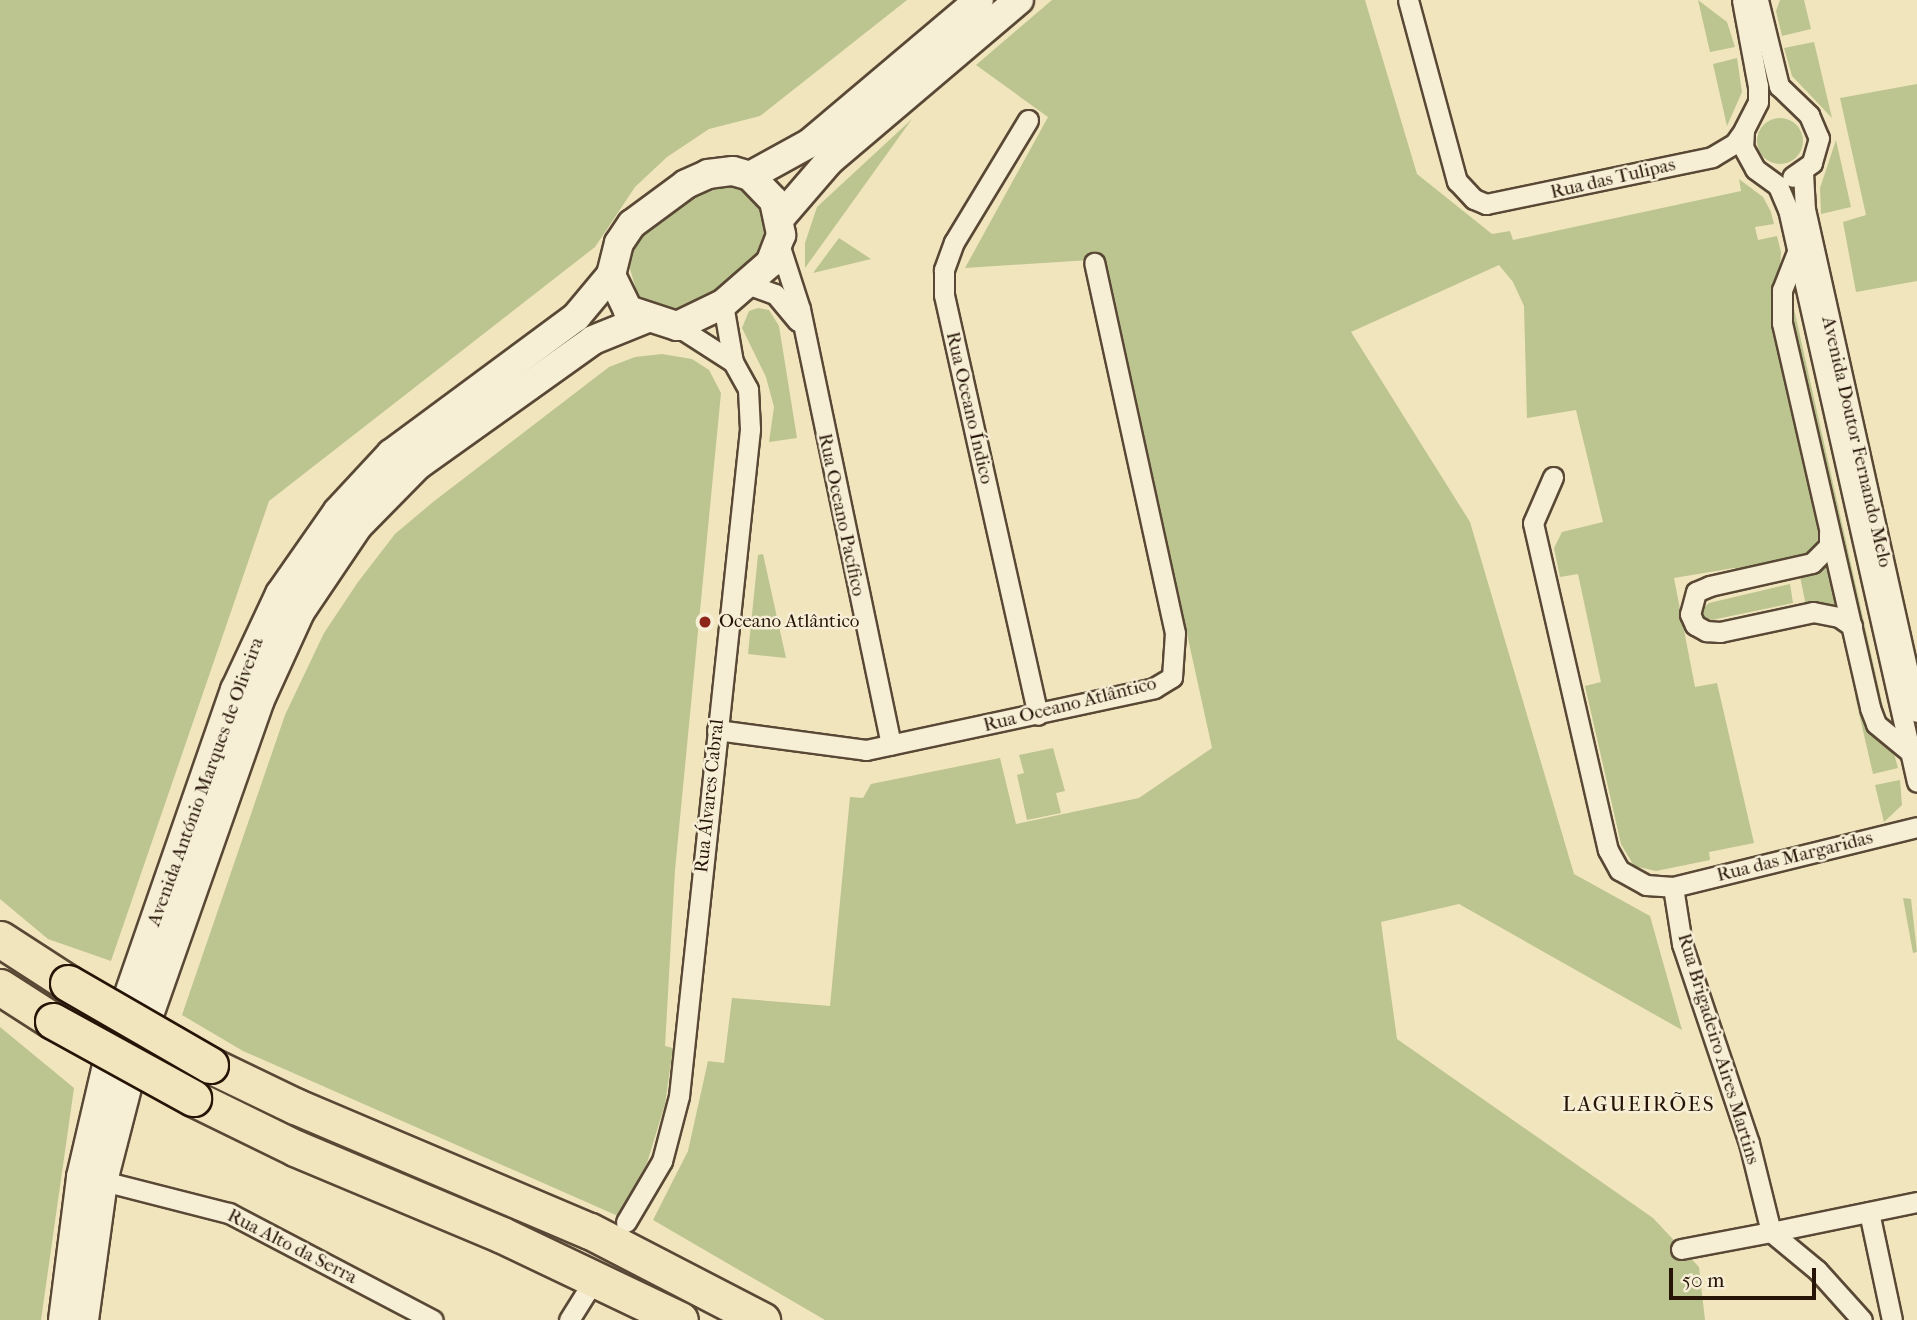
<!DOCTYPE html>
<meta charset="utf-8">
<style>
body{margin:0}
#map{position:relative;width:1917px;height:1320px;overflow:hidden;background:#f1e5be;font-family:"IM FELL French Canon",serif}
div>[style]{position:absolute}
.green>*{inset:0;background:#bcc490}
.round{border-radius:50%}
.roads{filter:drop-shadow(2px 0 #594835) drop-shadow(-2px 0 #594835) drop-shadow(0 2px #594835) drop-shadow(0 -2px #594835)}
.street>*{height:19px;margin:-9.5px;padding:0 9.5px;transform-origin:9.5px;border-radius:9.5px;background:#f6eed5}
.secondary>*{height:28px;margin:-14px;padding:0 14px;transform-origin:14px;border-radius:14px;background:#f6eed5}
.highway>*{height:35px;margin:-17.5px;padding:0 17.5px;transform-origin:17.5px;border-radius:17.5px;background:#f1e5be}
.bridges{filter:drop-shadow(2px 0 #261407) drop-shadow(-2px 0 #261407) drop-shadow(0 2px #261407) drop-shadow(0 -2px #261407)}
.highway-bridge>*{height:35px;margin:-17.5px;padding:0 17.5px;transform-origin:17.5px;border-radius:17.5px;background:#f1e5be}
.dots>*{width:19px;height:19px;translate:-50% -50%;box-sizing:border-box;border:4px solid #f6eed5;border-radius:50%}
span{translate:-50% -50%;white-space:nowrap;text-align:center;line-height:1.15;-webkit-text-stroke:5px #f6eed5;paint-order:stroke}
.street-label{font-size:19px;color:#261407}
.poi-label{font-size:19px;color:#261407}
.left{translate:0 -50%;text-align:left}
.neighbourhood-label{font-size:21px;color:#261407;letter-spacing:2px}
.scale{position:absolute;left:1669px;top:1268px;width:147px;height:32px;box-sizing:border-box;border:4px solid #261407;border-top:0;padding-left:9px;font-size:21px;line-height:24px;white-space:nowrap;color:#261407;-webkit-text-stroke:5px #f6eed5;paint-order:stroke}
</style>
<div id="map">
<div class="green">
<div style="clip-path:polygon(0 0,907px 0,760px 116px,709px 129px,667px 157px,635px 187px,595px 247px,269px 501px,111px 961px,48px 939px,0 899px)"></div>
<div style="clip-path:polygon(1052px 0,1365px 0,1417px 174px,1492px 234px,1510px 231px,1513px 240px,1741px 191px,1739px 179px,1763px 197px,1771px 212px,1774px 224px,1755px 227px,1758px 240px,1777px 236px,1781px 252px,1777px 324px,1772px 325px,1807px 483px,1814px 482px,1825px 526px,1816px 553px,1744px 574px,1734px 568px,1674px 578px,1695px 687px,1717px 683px,1754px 843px,1709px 852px,1710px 860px,1656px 871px,1634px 866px,1621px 844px,1585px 686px,1601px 682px,1578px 574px,1560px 577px,1554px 548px,1562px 532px,1603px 522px,1576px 410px,1527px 418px,1524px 306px,1513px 282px,1499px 265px,1351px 332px,1470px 522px,1574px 874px,1650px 916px,1682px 1030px,1459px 904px,1381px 922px,1397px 1039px,1653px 1218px,1699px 1267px,1705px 1320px,825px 1320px,653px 1220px,688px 1151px,708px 1061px,724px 1063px,732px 998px,830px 1006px,850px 797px,863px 798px,871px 784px,1000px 758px,1016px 824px,1139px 798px,1212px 748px,1105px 259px,965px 268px,1048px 117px,976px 65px)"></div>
<div style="clip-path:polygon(1698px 0,1727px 22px,1735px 47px,1710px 52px)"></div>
<div style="clip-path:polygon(1780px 0,1804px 0,1811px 29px,1782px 36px,1776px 11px)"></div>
<div style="clip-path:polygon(1814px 42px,1832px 118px,1792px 76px,1784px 48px)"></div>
<div style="clip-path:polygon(1737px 58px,1742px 92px,1727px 126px,1713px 64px)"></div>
<div style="clip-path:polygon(1917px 84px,1917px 281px,1856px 292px,1843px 222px,1866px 215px,1840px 98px)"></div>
<div class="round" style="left:1757px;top:118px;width:46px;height:46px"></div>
<div style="clip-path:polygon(912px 119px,805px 268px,805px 243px,817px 207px)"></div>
<div style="clip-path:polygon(1836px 140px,1851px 207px,1821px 214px,1820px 188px)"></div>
<div style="clip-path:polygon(730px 185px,751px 195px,766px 220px,763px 244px,754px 257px,714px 293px,679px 310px,662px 310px,638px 296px,628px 262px,640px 238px,693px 197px)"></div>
<div style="clip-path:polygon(839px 238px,871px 259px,813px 273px)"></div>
<div style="clip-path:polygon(1790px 291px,1887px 725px,1880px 716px,1786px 305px)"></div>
<div style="clip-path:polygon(758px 308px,769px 310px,779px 326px,797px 438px,769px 442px,774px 407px,766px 377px,742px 328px,749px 311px)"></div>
<div style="clip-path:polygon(662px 354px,692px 359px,709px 370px,721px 393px,675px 870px,665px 1046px,673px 1048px,665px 1104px,647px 1163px,618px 1216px,243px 1051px,182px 1015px,285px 715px,324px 633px,358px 582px,395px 534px,433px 502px,609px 367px,635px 357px)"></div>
<div style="clip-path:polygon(763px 554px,786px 658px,748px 654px,758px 555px)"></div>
<div style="clip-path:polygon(1830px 559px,1840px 608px,1806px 606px,1800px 576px)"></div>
<div style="clip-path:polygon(1790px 584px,1793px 603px,1712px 620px,1703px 617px,1702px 609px,1709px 603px)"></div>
<div style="clip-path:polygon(1861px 695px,1893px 750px,1898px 768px,1873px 774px,1855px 696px)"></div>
<div style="clip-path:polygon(1053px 748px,1065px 791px,1056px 793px,1061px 813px,1027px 820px,1017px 775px,1024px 773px,1019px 755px)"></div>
<div style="clip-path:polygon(1900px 780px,1902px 805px,1884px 822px,1875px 785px)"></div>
<div style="clip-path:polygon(1903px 898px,1911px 899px,1917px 952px,1913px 953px)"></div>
<div style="clip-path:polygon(0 1027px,74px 1088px,41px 1320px,0 1320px)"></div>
</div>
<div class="roads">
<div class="street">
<div style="left:1408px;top:0;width:188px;rotate:74.9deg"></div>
<div style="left:1457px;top:181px;width:25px;rotate:47deg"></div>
<div style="left:1474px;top:199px;width:13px;rotate:23deg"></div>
<div style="left:1486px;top:204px;width:231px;rotate:-11.7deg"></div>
<div style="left:1712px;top:157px;width:27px;rotate:-31deg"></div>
<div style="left:1735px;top:143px;width:16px;rotate:-55deg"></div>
<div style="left:1742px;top:0;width:87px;rotate:79.5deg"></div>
<div style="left:1758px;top:86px;width:16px;rotate:90deg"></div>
<div style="left:1758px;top:102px;width:31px;rotate:117deg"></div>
<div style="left:1744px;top:130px;width:17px;rotate:93deg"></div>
<div style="left:1743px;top:147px;width:25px;rotate:61deg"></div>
<div style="left:1755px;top:169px;width:29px;rotate:36deg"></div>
<div style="left:1778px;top:186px;width:25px;rotate:67deg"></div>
<div style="left:1788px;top:209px;width:587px;rotate:77.31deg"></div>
<div style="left:1758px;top:0;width:89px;rotate:76.3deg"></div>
<div style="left:1779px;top:86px;width:42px;rotate:44deg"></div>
<div style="left:1809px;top:115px;width:25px;rotate:67deg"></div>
<div style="left:1819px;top:138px;width:26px;rotate:106deg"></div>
<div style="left:1812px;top:163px;width:24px;rotate:145deg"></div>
<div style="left:1028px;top:120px;width:143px;rotate:121.2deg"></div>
<div style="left:954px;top:242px;width:30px;rotate:110deg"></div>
<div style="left:944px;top:270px;width:25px;rotate:90deg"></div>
<div style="left:944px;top:295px;width:430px;rotate:77.4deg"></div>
<div style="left:1803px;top:172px;width:37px;rotate:87deg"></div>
<div style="left:1805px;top:209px;width:515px;rotate:77.45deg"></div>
<div style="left:779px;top:244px;width:68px;rotate:72.1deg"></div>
<div style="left:800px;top:309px;width:445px;rotate:78.2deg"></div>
<div style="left:1797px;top:252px;width:41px;rotate:111.5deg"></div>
<div style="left:1782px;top:290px;width:33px;rotate:90deg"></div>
<div style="left:1782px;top:323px;width:395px;rotate:77.1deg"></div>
<div style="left:1870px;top:708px;width:17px;rotate:69deg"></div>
<div style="left:1876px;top:724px;width:44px;rotate:39.5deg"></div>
<div style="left:750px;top:285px;width:27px;rotate:20deg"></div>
<div style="left:775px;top:294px;width:35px;rotate:50deg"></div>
<div style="left:677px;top:326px;width:67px;rotate:32.7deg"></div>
<div style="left:1553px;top:477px;width:50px;rotate:113.5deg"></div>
<div style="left:1533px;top:523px;width:335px;rotate:77.1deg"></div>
<div style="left:1608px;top:850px;width:23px;rotate:61deg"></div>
<div style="left:1619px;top:870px;width:31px;rotate:29deg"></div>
<div style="left:1646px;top:885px;width:27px;rotate:4deg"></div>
<div style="left:1673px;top:887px;width:58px;rotate:81deg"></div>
<div style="left:1682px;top:944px;width:210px;rotate:71.4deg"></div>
<div style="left:1749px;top:1143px;width:92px;rotate:76.1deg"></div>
<div style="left:1771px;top:1232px;width:149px;rotate:-11.6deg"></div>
<div style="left:1829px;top:533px;width:13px;rotate:90deg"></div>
<div style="left:1829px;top:546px;width:24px;rotate:135deg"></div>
<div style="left:1812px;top:563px;width:105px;rotate:167.3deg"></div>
<div style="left:1710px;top:586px;width:15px;rotate:157deg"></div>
<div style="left:1696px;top:592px;width:23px;rotate:105deg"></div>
<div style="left:1690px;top:614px;width:12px;rotate:66deg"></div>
<div style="left:1695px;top:625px;width:13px;rotate:29deg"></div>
<div style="left:1706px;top:631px;width:14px;rotate:4deg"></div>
<div style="left:1720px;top:632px;width:95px;rotate:-12.1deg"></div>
<div style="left:1813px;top:612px;width:26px;rotate:11deg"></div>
<div style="left:1839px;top:617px;width:16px;rotate:35deg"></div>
<div style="left:717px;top:730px;width:150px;rotate:7.6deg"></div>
<div style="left:866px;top:750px;width:295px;rotate:-12.1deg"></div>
<div style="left:1154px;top:688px;width:21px;rotate:-31deg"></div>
<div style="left:1172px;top:677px;width:44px;rotate:-86.1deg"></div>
<div style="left:1175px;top:633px;width:379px;rotate:-102.3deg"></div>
<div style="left:1673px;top:887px;width:251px;rotate:-13.8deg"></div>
<div style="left:103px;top:1181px;width:130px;rotate:14.3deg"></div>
<div style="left:229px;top:1213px;width:230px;rotate:27.7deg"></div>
<div style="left:1869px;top:1212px;width:110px;rotate:78deg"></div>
<div style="left:626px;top:1222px;width:71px;rotate:-59.5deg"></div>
<div style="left:662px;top:1161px;width:67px;rotate:-75.3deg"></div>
<div style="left:679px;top:1096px;width:671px;rotate:-83.92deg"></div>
<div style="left:750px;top:429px;width:40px;rotate:-92.9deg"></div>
<div style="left:748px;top:389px;width:31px;rotate:-119deg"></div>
<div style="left:733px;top:362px;width:59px;rotate:-99.8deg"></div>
<div style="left:1681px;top:1249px;width:92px;rotate:-10.7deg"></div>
<div style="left:1771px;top:1232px;width:60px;rotate:39.6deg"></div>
<div style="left:1817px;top:1270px;width:67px;rotate:48deg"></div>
<div style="left:569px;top:1320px;width:32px;rotate:-58deg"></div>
</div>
<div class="secondary">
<div style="left:733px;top:171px;width:18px;rotate:16deg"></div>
<div style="left:750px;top:176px;width:35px;rotate:46deg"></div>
<div style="left:774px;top:201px;width:35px;rotate:78deg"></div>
<div style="left:781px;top:235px;width:30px;rotate:111deg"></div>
<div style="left:770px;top:263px;width:62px;rotate:138.9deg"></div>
<div style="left:723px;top:304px;width:51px;rotate:154.4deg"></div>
<div style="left:677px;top:326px;width:52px;rotate:-161.9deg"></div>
<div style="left:628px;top:310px;width:39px;rotate:-116deg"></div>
<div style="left:611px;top:275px;width:33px;rotate:-76deg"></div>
<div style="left:619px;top:243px;width:23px;rotate:-56deg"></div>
<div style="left:632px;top:224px;width:67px;rotate:-36.5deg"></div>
<div style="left:686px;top:184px;width:24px;rotate:-24deg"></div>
<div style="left:708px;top:174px;width:25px;rotate:-7deg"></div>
<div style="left:750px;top:176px;width:68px;rotate:-28.8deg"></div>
<div style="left:810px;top:143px;width:221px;rotate:-40.2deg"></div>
<div style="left:780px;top:218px;width:75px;rotate:-49.3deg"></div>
<div style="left:829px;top:161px;width:249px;rotate:-40.3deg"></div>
<div style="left:63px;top:1320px;width:144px;rotate:-82.8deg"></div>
<div style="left:81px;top:1177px;width:141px;rotate:-76.9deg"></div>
<div style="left:113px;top:1040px;width:371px;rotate:-70.8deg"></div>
<div style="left:235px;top:690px;width:106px;rotate:-64.9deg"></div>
<div style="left:280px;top:594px;width:101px;rotate:-55.1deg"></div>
<div style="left:338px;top:511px;width:78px;rotate:-47.1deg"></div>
<div style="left:391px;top:454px;width:230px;rotate:-36.5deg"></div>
<div style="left:576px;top:317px;width:55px;rotate:-50.2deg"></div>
<div style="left:84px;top:1320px;width:140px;rotate:-82.2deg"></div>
<div style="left:103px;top:1181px;width:136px;rotate:-75.6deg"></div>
<div style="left:137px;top:1049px;width:368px;rotate:-70.6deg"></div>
<div style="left:259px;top:702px;width:99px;rotate:-65.5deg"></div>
<div style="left:300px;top:612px;width:104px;rotate:-56deg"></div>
<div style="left:358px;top:526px;width:86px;rotate:-45.5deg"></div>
<div style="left:418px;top:465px;width:215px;rotate:-35.5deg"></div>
<div style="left:593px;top:340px;width:56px;rotate:-22deg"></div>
</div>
<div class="highway">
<div style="left:0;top:939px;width:81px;rotate:32.9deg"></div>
<div style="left:0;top:987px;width:63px;rotate:32.7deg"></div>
<div style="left:210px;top:1065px;width:94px;rotate:25.8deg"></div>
<div style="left:295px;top:1106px;width:320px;rotate:23deg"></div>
<div style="left:590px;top:1231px;width:194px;rotate:27.4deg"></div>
<div style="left:193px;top:1098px;width:114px;rotate:26.1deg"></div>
<div style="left:295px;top:1148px;width:225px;rotate:22.8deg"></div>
<div style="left:502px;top:1235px;width:197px;rotate:25.5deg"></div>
</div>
</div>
<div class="bridges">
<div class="highway-bridge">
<div style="left:68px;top:983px;width:164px;rotate:30deg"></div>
<div style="left:53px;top:1021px;width:160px;rotate:28.8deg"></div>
</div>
</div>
<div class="dots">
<div style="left:705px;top:622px;background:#8f2418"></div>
</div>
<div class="street-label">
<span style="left:1613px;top:179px;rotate:-13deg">Rua das Tulipas</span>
<span style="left:969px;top:408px;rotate:77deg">Rua Oceano Índico</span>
<span style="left:1856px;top:442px;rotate:77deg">Avenida Doutor Fernando Melo</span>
<span style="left:841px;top:515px;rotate:78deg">Rua Oceano Pacífico</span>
<span style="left:1070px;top:705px;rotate:-14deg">Rua Oceano Atlântico</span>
<span style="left:206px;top:782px;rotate:-70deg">Avenida António Marques de Oliveira</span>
<span style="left:710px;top:796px;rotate:-84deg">Rua Álvares Cabral</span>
<span style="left:1795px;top:857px;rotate:-14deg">Rua das Margaridas</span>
<span style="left:1718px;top:1049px;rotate:73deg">Rua Brigadeiro Aires Martins</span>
<span style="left:292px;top:1247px;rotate:27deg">Rua Alto da Serra</span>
</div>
<div class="poi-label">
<span class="left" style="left:719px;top:622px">Oceano Atlântico</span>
</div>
<div class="neighbourhood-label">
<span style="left:1639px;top:1104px">LAGUEIRÕES</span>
</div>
<div class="scale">50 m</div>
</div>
